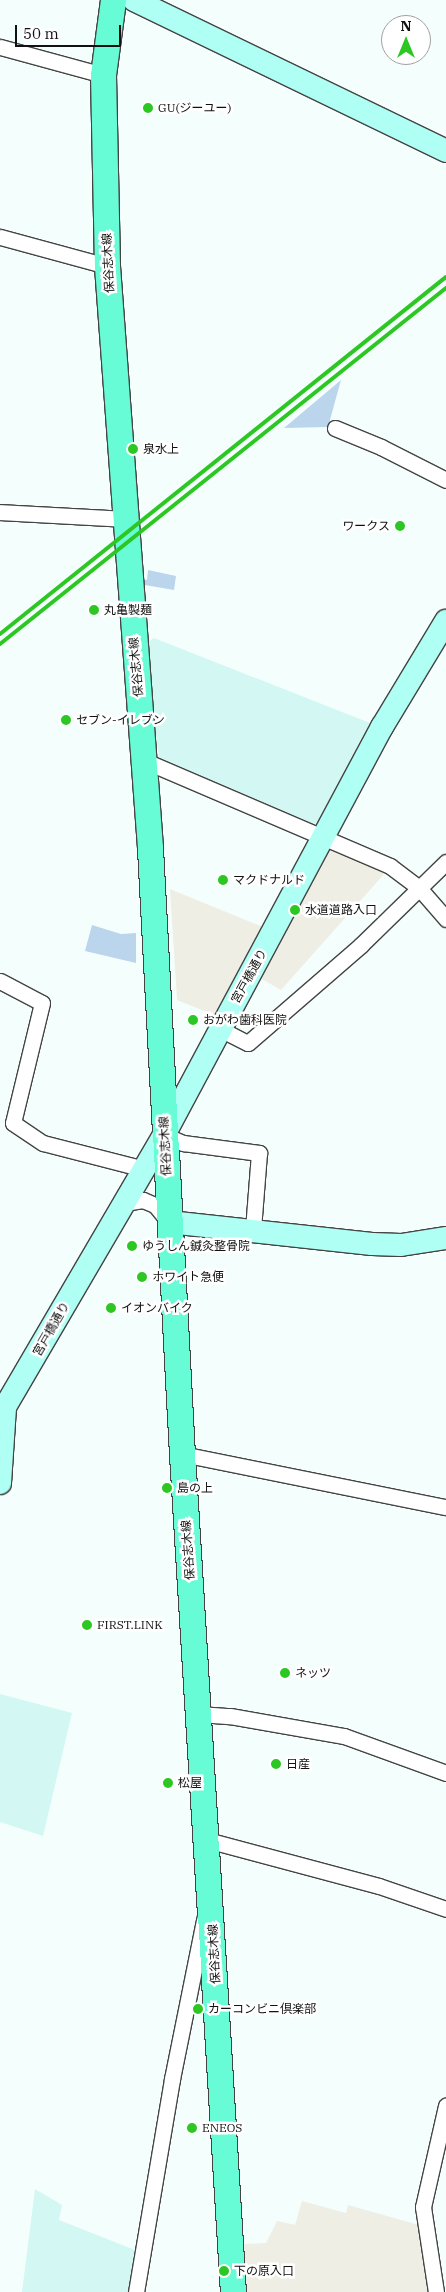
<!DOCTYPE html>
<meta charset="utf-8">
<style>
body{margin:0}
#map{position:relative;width:446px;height:2292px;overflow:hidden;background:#f4fffd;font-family:"IBM Plex Serif","Noto Sans JP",serif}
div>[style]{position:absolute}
.industrial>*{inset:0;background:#efeee5}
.farmland>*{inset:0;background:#d3f7f3}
.green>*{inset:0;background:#bbd5ec}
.roads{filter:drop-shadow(1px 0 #444) drop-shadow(-1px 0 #444) drop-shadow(0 1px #444) drop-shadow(0 -1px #444)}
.street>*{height:15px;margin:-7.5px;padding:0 7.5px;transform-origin:7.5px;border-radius:7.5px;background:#fff}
.secondary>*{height:22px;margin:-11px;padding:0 11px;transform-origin:11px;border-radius:11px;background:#affff5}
.primary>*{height:25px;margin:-12.5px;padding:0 12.5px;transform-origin:12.5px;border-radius:12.5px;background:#67fcd6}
.rail>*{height:4px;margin:-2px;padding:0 2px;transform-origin:2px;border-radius:2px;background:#2cc722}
.dots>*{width:14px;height:14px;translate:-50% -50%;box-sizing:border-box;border:2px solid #fff;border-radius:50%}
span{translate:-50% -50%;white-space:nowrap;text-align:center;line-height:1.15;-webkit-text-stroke:5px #fff;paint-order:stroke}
.poi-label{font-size:12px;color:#111}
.left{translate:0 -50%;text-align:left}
.right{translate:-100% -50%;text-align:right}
.street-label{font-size:12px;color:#111}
.north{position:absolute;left:381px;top:15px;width:50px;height:50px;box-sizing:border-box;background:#fff;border:1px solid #a0a0a0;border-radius:50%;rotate:0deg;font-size:14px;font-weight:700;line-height:20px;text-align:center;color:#111}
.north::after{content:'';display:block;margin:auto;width:18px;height:22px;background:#2cc722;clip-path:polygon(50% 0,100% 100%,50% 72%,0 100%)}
.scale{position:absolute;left:15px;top:25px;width:106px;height:22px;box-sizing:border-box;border:2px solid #111;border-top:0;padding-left:6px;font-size:15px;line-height:18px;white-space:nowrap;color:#111;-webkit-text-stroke:4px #fff;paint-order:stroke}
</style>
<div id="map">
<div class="industrial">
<div style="clip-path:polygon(330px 844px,386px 872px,281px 990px,260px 978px)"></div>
<div style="clip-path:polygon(170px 889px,263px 927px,214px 1015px,177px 1000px)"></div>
<div style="clip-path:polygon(302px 2201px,346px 2213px,348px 2205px,419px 2225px,429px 2292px,244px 2292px,241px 2244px,266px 2243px,277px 2221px,295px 2225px)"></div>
</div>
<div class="farmland">
<div style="clip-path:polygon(154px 638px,370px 723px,319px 822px,314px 824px,160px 762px,143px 645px)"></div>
<div style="clip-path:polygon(0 1694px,72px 1713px,43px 1836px,0 1822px)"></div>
<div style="clip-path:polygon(35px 2189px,62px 2205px,59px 2220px,135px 2250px,129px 2292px,22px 2292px)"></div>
</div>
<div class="green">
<div style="clip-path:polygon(341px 380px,328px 427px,284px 428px)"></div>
<div style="clip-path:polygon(148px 570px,176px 576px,174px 590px,139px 584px,140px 579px,147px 580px)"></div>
<div style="clip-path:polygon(92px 925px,121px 934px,136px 933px,136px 963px,85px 951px)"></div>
</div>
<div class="roads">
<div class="street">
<div style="left:0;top:47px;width:107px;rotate:15.2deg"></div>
<div style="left:0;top:237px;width:111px;rotate:15.2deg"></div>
<div style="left:335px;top:428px;width:50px;rotate:22.4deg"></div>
<div style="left:381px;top:447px;width:73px;rotate:26.9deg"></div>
<div style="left:0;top:512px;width:124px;rotate:3.2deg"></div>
<div style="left:145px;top:761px;width:267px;rotate:23.2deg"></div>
<div style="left:390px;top:866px;width:38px;rotate:37deg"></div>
<div style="left:420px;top:889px;width:40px;rotate:49deg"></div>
<div style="left:0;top:981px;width:47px;rotate:27.6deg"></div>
<div style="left:42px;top:1003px;width:123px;rotate:103.6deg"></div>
<div style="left:13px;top:1123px;width:36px;rotate:34deg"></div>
<div style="left:43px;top:1143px;width:104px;rotate:14.4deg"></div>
<div style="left:220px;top:1029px;width:31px;rotate:27deg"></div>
<div style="left:248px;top:1043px;width:150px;rotate:-40.9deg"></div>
<div style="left:361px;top:945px;width:119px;rotate:-44.3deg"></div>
<div style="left:164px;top:1135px;width:21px;rotate:23deg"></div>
<div style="left:183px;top:1143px;width:77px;rotate:7.5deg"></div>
<div style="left:259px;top:1153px;width:77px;rotate:94.5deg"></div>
<div style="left:124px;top:1203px;width:19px;rotate:-9deg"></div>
<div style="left:143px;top:1200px;width:13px;rotate:23deg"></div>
<div style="left:155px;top:1205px;width:21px;rotate:51deg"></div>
<div style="left:182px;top:1454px;width:269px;rotate:11.4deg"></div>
<div style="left:199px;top:1714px;width:31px;rotate:4deg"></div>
<div style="left:230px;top:1716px;width:116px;rotate:10deg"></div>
<div style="left:344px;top:1736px;width:109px;rotate:19.9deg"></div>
<div style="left:207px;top:1840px;width:178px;rotate:15deg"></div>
<div style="left:379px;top:1886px;width:71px;rotate:18.9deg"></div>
<div style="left:136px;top:2292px;width:216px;rotate:-80.4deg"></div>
<div style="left:172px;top:2079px;width:162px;rotate:-78.6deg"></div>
<div style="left:436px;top:2292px;width:86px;rotate:-98.7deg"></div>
<div style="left:423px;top:2207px;width:104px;rotate:-77.2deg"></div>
</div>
<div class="secondary">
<div style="left:134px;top:0;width:347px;rotate:25.8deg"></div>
<div style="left:169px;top:1222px;width:204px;rotate:6.2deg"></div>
<div style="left:372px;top:1244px;width:29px;rotate:2deg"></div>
<div style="left:401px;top:1245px;width:46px;rotate:-8.8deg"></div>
<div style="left:0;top:1483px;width:76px;rotate:-86.2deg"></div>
<div style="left:5px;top:1407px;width:315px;rotate:-59.7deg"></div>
<div style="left:164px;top:1135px;width:463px;rotate:-61.9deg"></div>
<div style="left:382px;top:727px;width:124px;rotate:-58.9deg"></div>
</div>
<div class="primary">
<div style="left:113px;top:0;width:76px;rotate:97.6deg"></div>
<div style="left:103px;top:75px;width:191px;rotate:88.8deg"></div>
<div style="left:107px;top:266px;width:584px;rotate:85.77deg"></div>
<div style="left:150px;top:848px;width:607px;rotate:86.98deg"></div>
<div style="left:182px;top:1454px;width:840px;rotate:86.52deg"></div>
</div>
</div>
<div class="rail">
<div style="left:0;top:634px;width:571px;rotate:-38.68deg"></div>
<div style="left:0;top:644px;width:571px;rotate:-38.6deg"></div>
</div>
<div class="dots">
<div style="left:148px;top:108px;background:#2cc722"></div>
<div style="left:133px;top:449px;background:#2cc722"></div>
<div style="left:400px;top:526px;background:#2cc722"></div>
<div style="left:94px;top:610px;background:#2cc722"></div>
<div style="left:66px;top:720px;background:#2cc722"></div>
<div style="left:223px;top:880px;background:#2cc722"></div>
<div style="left:295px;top:910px;background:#2cc722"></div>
<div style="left:193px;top:1020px;background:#2cc722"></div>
<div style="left:132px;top:1246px;background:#2cc722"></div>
<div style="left:142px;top:1277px;background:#2cc722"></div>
<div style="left:111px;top:1308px;background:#2cc722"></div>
<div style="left:167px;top:1488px;background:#2cc722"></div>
<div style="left:87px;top:1625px;background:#2cc722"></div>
<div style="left:285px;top:1673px;background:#2cc722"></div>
<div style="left:276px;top:1764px;background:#2cc722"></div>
<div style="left:168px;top:1783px;background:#2cc722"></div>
<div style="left:198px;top:2009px;background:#2cc722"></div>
<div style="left:192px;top:2128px;background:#2cc722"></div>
<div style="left:224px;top:2271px;background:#2cc722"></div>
</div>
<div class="poi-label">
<span class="left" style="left:158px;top:108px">GU(ジーユー)</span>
<span class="left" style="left:143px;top:449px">泉水上</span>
<span class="right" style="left:390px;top:526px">ワークス</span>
<span class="left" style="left:104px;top:610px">丸亀製麺</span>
<span class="left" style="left:76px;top:720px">セブン-イレブン</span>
<span class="left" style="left:233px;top:880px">マクドナルド</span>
<span class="left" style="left:305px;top:910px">水道道路入口</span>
<span class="left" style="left:203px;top:1020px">おがわ歯科医院</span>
<span class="left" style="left:142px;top:1246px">ゆうしん鍼灸整骨院</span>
<span class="left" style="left:152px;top:1277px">ホワイト急便</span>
<span class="left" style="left:121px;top:1308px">イオンバイク</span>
<span class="left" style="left:177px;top:1488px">島の上</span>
<span class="left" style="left:97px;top:1625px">FIRST.LINK</span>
<span class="left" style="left:295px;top:1673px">ネッツ</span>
<span class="left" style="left:286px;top:1764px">日産</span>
<span class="left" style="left:178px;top:1783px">松屋</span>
<span class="left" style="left:208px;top:2009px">カーコンビニ倶楽部</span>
<span class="left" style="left:202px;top:2128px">ENEOS</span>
<span class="left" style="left:234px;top:2271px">下の原入口</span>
</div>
<div class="street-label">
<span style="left:108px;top:263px;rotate:-93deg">保谷志木線</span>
<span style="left:136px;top:667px;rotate:-95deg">保谷志木線</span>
<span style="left:249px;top:976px;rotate:-61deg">宮戸橋通り</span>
<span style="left:165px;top:1146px;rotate:-93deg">保谷志木線</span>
<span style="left:51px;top:1329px;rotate:-60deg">宮戸橋通り</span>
<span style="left:188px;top:1550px;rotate:-94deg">保谷志木線</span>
<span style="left:214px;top:1954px;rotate:-93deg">保谷志木線</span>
</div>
<div class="north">N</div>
<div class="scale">50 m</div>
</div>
